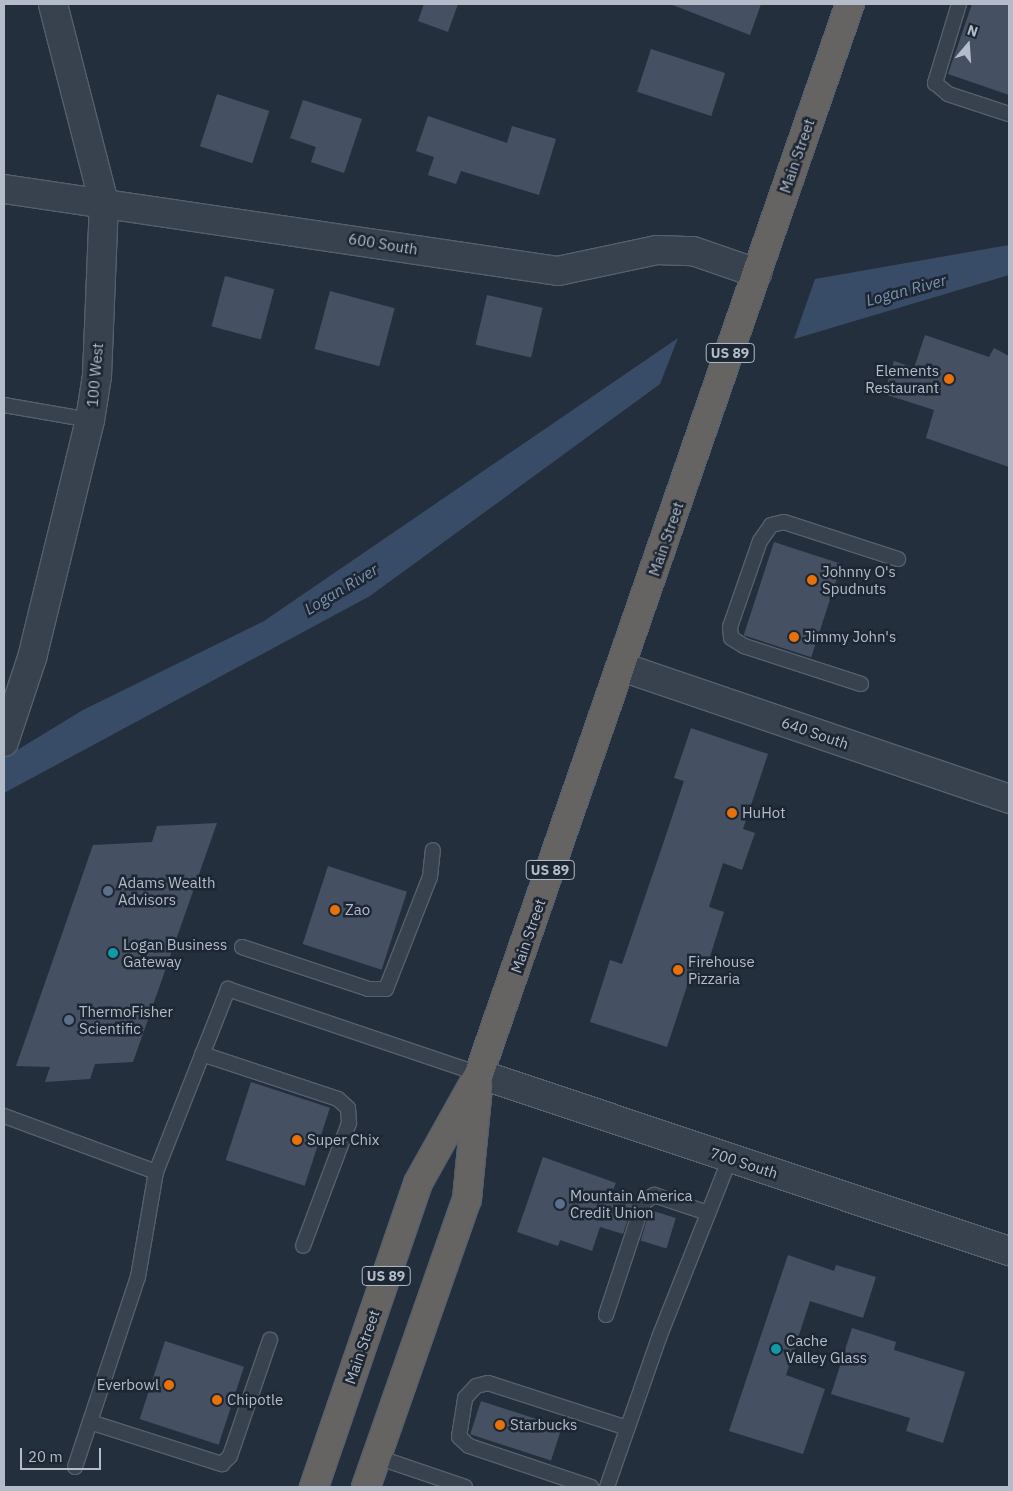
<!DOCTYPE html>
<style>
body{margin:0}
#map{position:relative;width:1013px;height:1491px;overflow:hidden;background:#242f3e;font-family:"IBM Plex Sans",sans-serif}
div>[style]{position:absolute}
.water>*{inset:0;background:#394c67}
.building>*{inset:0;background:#455162;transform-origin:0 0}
.roads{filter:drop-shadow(1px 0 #565f6c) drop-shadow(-1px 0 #565f6c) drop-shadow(0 1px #565f6c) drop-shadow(0 -1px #565f6c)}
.service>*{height:14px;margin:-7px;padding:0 7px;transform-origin:7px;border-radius:7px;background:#38414e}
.minor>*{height:28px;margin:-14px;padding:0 14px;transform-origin:14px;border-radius:14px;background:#38414e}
.tertiary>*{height:28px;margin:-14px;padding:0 14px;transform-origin:14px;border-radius:14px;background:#38414e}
.trunk>*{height:28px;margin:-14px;padding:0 14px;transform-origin:14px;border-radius:14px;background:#656462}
.dots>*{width:14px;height:14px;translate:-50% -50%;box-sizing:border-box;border:2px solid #1d2633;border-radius:50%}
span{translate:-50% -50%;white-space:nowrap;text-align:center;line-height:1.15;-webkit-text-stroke:5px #1d2633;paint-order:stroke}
.shield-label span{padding:1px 4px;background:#1d2633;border:1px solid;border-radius:4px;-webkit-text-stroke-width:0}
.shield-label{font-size:14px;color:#b4bcc9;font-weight:700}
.street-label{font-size:15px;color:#b4bcc9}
.poi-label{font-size:15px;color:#b4bcc9}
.right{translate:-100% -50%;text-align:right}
.left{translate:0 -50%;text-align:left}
.water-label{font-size:16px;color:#7c92b1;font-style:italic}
.frame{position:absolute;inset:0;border:5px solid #b4bcc9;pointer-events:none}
.north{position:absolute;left:943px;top:20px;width:50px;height:50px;-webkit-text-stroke:4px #1d2633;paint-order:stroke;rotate:18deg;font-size:14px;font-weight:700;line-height:20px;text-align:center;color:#b4bcc9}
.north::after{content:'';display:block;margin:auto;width:18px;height:22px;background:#b4bcc9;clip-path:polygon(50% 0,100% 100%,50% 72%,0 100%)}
.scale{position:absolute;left:20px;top:1448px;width:81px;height:22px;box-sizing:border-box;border:2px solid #b4bcc9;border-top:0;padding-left:6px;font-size:15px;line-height:18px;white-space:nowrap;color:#b4bcc9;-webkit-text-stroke:4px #1d2633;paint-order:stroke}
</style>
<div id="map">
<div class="water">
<div style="clip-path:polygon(1009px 245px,1009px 275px,794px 339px,815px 279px)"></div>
<div style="clip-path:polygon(678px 338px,660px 384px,370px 596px,4px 793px,4px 758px,83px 710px,264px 621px)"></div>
</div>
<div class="building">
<div style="clip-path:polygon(424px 4px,458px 4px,448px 32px,418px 21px)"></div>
<div style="clip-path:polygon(670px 4px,761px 4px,750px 35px)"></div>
<div style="clip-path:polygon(972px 4px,1009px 4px,1009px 95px,948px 74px)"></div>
<div style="left:651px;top:49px;width:78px;height:45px;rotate:18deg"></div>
<div style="left:217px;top:94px;width:55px;height:55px;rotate:18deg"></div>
<div style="clip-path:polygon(303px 100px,362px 119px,344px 173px,311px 162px,316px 147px,290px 138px)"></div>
<div style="clip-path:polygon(428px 116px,507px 143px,512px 126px,556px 139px,539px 195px,461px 171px,456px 184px,428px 175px,434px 157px,416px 151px)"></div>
<div style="left:225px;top:276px;width:51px;height:52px;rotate:15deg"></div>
<div style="left:330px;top:291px;width:67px;height:60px;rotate:15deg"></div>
<div style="left:487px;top:295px;width:57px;height:51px;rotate:13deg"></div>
<div style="clip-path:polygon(925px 335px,989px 357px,994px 348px,1009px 356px,1009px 467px,926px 438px,934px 410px,884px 394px,894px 361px,914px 368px)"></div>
<div style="left:774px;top:542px;width:71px;height:98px;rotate:18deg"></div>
<div style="clip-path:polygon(691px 728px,768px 754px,743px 829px,755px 833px,742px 870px,723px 863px,709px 907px,724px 912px,708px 963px,696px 959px,667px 1047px,590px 1022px,610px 960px,622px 964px,663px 844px,684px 781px,674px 778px)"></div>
<div style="clip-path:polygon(217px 823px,133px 1062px,95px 1064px,90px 1079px,45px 1082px,50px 1067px,16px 1066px,93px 845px,152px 842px,157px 826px)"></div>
<div style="left:328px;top:866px;width:83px;height:82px;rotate:18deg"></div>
<div style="left:251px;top:1082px;width:83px;height:82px;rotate:18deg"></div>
<div style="clip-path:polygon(543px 1157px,616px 1183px,610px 1197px,633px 1204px,623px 1234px,600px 1227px,592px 1251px,560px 1240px,558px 1246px,517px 1232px)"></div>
<div style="left:650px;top:1210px;width:27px;height:32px;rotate:17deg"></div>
<div style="clip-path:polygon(788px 1255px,834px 1271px,836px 1265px,876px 1277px,863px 1318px,810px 1301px,786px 1375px,825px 1389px,803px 1454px,729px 1431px)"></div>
<div style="clip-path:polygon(852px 1328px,896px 1342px,894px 1350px,965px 1372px,943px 1443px,906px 1431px,910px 1418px,831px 1394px)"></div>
<div style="left:165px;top:1341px;width:83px;height:82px;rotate:18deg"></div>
<div style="left:481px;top:1401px;width:85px;height:35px;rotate:18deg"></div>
</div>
<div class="roads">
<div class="service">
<div style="left:959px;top:4px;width:83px;rotate:106.9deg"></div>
<div style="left:935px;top:83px;width:17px;rotate:40deg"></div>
<div style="left:948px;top:94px;width:64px;rotate:18.2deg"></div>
<div style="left:4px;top:405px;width:87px;rotate:9.9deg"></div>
<div style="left:861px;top:684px;width:123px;rotate:-162deg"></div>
<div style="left:744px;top:646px;width:15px;rotate:-148deg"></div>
<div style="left:731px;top:638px;width:11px;rotate:-95deg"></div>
<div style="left:730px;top:627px;width:91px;rotate:-70.8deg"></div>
<div style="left:760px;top:541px;width:19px;rotate:-55deg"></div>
<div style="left:771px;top:525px;width:13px;rotate:-13deg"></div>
<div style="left:784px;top:522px;width:120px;rotate:18deg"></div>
<div style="left:242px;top:947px;width:133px;rotate:18.4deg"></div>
<div style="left:368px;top:989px;width:18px"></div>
<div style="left:386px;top:989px;width:120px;rotate:-68.6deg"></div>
<div style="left:430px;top:877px;width:27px;rotate:-84deg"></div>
<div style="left:202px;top:1054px;width:143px;rotate:18.3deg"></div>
<div style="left:338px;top:1099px;width:13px;rotate:42deg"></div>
<div style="left:348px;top:1108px;width:15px;rotate:86deg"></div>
<div style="left:349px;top:1123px;width:131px;rotate:110.5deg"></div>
<div style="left:4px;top:1116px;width:162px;rotate:20.2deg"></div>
<div style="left:606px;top:1315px;width:118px;rotate:-71.7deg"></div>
<div style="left:643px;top:1203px;width:14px;rotate:-36deg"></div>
<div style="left:654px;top:1195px;width:57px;rotate:18.4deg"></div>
<div style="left:90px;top:1422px;width:139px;rotate:17.7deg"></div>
<div style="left:222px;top:1464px;width:11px;rotate:-45deg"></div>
<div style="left:230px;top:1456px;width:123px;rotate:-71deg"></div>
<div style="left:377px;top:1457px;width:93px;rotate:18.8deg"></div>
<div style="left:75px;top:1467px;width:200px;rotate:-71.7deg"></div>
<div style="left:138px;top:1277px;width:107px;rotate:-80.3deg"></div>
<div style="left:156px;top:1172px;width:197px;rotate:-68.5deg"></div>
<div style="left:228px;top:989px;width:265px;rotate:18.7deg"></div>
<div style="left:591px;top:1487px;width:129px;rotate:-161.4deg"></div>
<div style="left:469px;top:1446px;width:13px;rotate:-138deg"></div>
<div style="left:459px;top:1437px;width:39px;rotate:-81deg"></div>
<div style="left:465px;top:1398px;width:16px;rotate:-47deg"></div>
<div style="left:476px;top:1386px;width:12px;rotate:-14deg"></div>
<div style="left:488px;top:1383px;width:146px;rotate:17.9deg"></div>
<div style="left:607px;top:1487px;width:161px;rotate:-70.8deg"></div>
<div style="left:660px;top:1335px;width:190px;rotate:-68.4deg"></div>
</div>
<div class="minor">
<div style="left:4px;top:189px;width:560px;rotate:8.42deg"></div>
<div style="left:558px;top:271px;width:101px;rotate:-12deg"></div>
<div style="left:657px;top:250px;width:36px;rotate:2deg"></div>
<div style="left:693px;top:251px;width:68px;rotate:19deg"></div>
<div style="left:622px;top:667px;width:409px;rotate:18.8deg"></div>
</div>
<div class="tertiary">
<div style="left:4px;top:742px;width:89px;rotate:-71.6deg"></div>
<div style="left:32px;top:658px;width:245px;rotate:-76.3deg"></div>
<div style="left:90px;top:420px;width:45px;rotate:-81deg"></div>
<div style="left:97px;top:376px;width:173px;rotate:-87.7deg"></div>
<div style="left:104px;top:203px;width:205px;rotate:-104.4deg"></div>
<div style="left:479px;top:1074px;width:559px;rotate:18.47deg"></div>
</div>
<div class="trunk">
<div style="left:314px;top:1487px;width:321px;rotate:-71.1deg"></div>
<div style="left:418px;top:1183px;width:125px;rotate:-60.8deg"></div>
<div style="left:479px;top:1074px;width:1132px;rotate:-70.88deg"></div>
<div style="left:366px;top:1487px;width:305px;rotate:-70.7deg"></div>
<div style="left:467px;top:1199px;width:114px;rotate:-84.4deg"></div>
</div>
</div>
<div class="dots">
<div style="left:949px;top:379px;background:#e8710a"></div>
<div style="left:812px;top:580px;background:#e8710a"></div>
<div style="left:794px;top:637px;background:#e8710a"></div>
<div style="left:732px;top:813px;background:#e8710a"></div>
<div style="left:108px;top:891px;background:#5c6f8a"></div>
<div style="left:335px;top:910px;background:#e8710a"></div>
<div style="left:113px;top:953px;background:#0f9aa8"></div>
<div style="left:678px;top:970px;background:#e8710a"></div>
<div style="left:69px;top:1020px;background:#5c6f8a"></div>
<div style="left:297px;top:1140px;background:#e8710a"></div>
<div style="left:560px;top:1204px;background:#5c6f8a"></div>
<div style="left:776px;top:1349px;background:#0f9aa8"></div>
<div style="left:169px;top:1385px;background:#e8710a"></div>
<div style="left:217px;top:1400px;background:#e8710a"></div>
<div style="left:500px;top:1425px;background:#e8710a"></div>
</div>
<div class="shield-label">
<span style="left:730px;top:353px">US 89</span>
<span style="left:550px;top:870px">US 89</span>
<span style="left:386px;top:1276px">US 89</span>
</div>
<div class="street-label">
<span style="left:797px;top:156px;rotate:-71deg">Main Street</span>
<span style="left:383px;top:244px;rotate:9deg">600 South</span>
<span style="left:95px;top:375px;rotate:-85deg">100 West</span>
<span style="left:666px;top:539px;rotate:-71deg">Main Street</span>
<span style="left:815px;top:733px;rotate:19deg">640 South</span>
<span style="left:528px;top:936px;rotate:-71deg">Main Street</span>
<span style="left:744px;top:1163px;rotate:18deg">700 South</span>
<span style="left:362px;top:1347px;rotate:-71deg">Main Street</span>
</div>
<div class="poi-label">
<span class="right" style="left:939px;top:379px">Elements<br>Restaurant</span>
<span class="left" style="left:822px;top:580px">Johnny O's<br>Spudnuts</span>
<span class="left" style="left:804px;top:637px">Jimmy John's</span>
<span class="left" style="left:742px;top:813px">HuHot</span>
<span class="left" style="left:118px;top:891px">Adams Wealth<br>Advisors</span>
<span class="left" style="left:345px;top:910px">Zao</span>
<span class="left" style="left:123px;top:953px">Logan Business<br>Gateway</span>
<span class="left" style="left:688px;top:970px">Firehouse<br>Pizzaria</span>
<span class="left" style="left:79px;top:1020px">ThermoFisher<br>Scientific</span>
<span class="left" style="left:307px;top:1140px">Super Chix</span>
<span class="left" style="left:570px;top:1204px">Mountain America<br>Credit Union</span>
<span class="left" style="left:786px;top:1349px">Cache<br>Valley Glass</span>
<span class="right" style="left:159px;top:1385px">Everbowl</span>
<span class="left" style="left:227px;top:1400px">Chipotle</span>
<span class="left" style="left:510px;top:1425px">Starbucks</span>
</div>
<div class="water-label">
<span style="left:906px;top:290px;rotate:-15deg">Logan River</span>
<span style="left:341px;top:589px;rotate:-31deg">Logan River</span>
</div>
<div class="frame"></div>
<div class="north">N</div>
<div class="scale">20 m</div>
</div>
